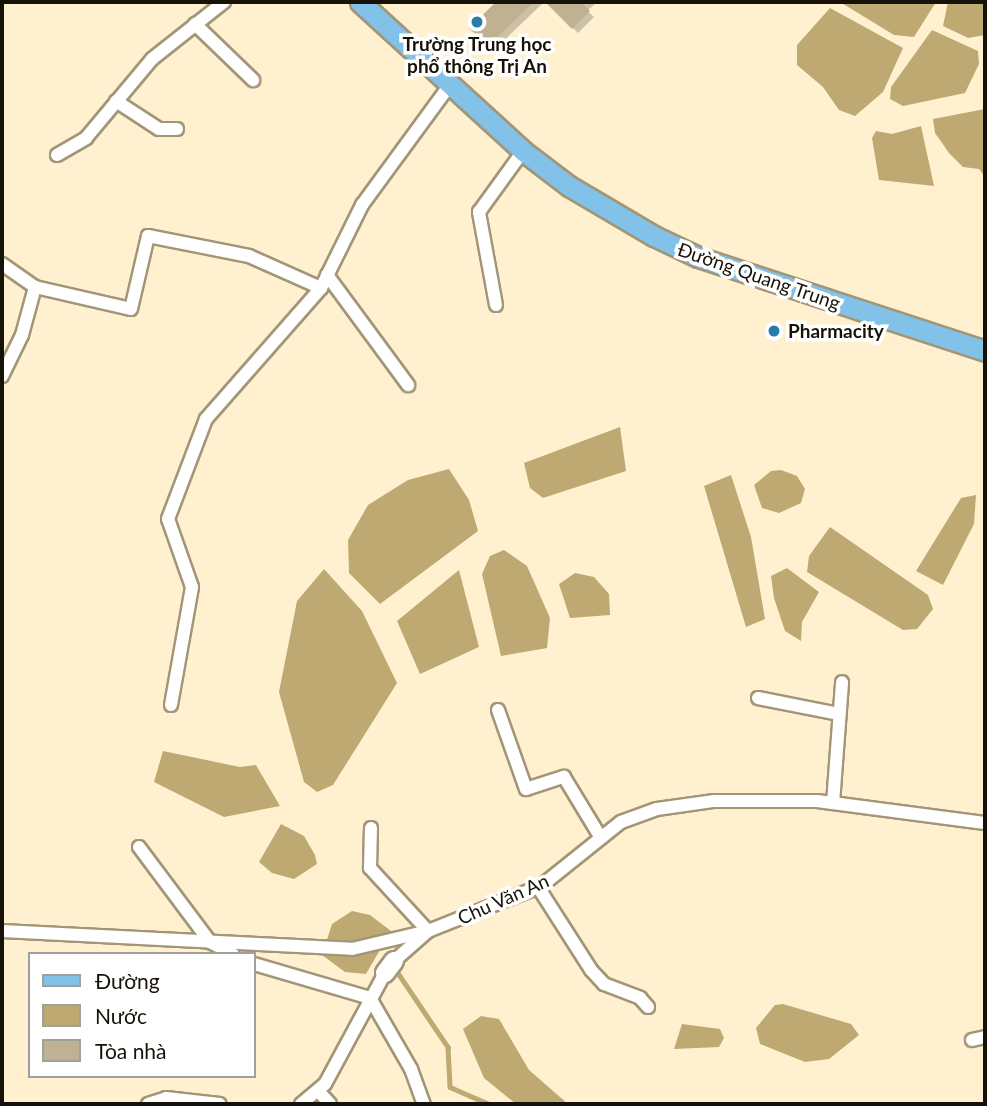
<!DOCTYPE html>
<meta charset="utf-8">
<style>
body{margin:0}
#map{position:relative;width:987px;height:1106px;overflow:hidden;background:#fff1d0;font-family:Lato,sans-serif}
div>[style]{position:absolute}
.water>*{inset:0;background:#bfa972}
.shadow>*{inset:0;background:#0003}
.stream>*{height:4.5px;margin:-2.25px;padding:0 2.25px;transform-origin:2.25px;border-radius:2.25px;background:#bfa972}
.building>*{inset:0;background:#bfb192}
.roads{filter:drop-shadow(2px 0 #a39677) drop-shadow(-2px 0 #a39677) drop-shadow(0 2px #a39677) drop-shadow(0 -2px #a39677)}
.street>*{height:12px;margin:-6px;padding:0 6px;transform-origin:6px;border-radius:6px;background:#fff}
.secondary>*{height:18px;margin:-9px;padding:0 9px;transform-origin:9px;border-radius:9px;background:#fff}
.primary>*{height:19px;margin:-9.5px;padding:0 9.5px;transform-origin:9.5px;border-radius:9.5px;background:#82c2e9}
.dots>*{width:19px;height:19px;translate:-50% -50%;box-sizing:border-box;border:4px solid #fff;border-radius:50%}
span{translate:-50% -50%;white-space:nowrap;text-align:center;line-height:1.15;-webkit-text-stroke:7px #fff;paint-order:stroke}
.poi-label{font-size:19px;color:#171207;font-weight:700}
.left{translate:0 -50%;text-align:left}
.street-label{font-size:19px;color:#171207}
.frame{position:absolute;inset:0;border:4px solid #171207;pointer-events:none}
.legend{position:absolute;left:28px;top:952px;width:228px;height:126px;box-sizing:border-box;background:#fff;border:2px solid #a2a09c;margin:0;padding:9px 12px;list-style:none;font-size:21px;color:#171207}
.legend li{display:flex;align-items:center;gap:14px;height:35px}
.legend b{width:35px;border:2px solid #a2a09c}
</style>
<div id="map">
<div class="water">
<div style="clip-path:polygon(840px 2px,936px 2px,914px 37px,894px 35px)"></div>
<div style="clip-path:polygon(948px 2px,985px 2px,985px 35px,968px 38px,943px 26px)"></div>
<div style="clip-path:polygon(830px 8px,903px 48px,883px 92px,855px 116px,839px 110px,823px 87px,797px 65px,797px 45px)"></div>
<div style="clip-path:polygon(932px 30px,978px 51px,979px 64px,965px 93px,903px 106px,890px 99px,891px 87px)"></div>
<div style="clip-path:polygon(985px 109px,985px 177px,979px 169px,963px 167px,949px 153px,935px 133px,933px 119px)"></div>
<div style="clip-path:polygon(921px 126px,934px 186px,879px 180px,872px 138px,876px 131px,892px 134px)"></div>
<div style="clip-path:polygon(620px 427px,626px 471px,543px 498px,530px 488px,524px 463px)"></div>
<div style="clip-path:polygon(449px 469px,469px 500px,478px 531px,380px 604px,349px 573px,348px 540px,368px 505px,408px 480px)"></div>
<div style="clip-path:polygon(781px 470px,797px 476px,805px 489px,801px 503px,779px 513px,762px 508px,754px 485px,771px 471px)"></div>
<div style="clip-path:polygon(731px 475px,751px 537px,765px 619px,746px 627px,704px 486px)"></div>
<div style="clip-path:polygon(976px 495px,974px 524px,943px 585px,916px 571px,961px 498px)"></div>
<div style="clip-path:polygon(830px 527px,928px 595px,933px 609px,917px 629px,903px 630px,807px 572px,809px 556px)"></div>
<div style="clip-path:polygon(504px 550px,527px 566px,550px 618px,547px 648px,501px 656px,482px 574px,490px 556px)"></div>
<div style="clip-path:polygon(787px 568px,819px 592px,802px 622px,801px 641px,785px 631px,774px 598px,771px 576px)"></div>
<div style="clip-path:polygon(324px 569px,362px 611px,397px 683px,333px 785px,317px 792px,304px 782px,279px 692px,297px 601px)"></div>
<div style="clip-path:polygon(459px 570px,479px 647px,420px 674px,397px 621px)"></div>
<div style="clip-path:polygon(575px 573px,594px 577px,609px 594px,610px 615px,570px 618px,559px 584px)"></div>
<div style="clip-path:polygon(163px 751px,240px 767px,256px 765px,280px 806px,224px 817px,154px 782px)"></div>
<div style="clip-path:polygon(281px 824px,304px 836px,315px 855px,317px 864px,294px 879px,272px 873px,259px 862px)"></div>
<div style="clip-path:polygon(352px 911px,370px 915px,391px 931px,366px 974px,345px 972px,322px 955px,332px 924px)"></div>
<div style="clip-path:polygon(783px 1004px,851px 1024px,859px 1035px,829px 1059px,805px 1062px,760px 1044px,756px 1028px,775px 1005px)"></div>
<div style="clip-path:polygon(481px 1016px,499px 1019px,529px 1070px,568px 1104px,516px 1104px,484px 1078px,463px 1029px)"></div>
<div style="clip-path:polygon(682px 1024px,720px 1029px,724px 1038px,719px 1047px,674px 1049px)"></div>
</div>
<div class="shadow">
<div style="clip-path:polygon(498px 2px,544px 2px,494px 50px,472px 28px)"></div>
<div style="clip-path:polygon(547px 2px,597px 2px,587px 11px,594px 17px,578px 33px)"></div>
</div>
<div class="stream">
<div style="left:394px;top:967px;width:97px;rotate:56deg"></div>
<div style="left:448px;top:1047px;width:40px;rotate:87.1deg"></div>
<div style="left:450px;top:1087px;width:43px;rotate:23.6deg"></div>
</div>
<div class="building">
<div style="clip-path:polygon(496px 2px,534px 2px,488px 46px,469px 28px)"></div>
<div style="clip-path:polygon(545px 2px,581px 2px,590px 11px,572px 29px)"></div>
</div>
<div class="roads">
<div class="street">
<div style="left:195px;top:24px;width:81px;rotate:44deg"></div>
<div style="left:116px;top:101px;width:51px;rotate:33.1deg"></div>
<div style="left:159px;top:129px;width:18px"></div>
<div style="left:57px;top:155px;width:34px;rotate:-30deg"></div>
<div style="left:86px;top:138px;width:103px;rotate:-50.1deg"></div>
<div style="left:152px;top:59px;width:92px;rotate:-38.4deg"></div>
<div style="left:2px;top:264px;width:40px;rotate:34.9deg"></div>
<div style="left:35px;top:287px;width:98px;rotate:12.9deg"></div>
<div style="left:131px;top:309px;width:75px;rotate:-76.9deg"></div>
<div style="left:148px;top:236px;width:103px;rotate:11.2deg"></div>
<div style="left:249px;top:256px;width:79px;rotate:24deg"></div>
<div style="left:327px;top:275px;width:137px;rotate:53.6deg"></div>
<div style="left:496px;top:305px;width:95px;rotate:-100.4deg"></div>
<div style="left:479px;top:212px;width:75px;rotate:-54.2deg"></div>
<div style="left:2px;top:376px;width:46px;rotate:-64deg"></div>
<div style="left:22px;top:335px;width:50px;rotate:-74.8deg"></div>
<div style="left:758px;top:698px;width:83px;rotate:11.2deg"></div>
<div style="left:171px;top:705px;width:120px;rotate:-79.9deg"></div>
<div style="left:192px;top:587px;width:72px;rotate:-109.4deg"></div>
<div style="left:168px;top:519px;width:107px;rotate:-69.2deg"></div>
<div style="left:206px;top:419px;width:174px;rotate:-48.7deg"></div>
<div style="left:321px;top:288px;width:93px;rotate:-63.7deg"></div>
<div style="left:362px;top:205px;width:147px;rotate:-53.8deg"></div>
<div style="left:498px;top:710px;width:84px;rotate:70.5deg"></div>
<div style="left:526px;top:789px;width:40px;rotate:-18deg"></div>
<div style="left:564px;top:777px;width:71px;rotate:58.8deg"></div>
<div style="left:833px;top:803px;width:121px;rotate:-85.7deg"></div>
<div style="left:139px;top:847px;width:119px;rotate:53.2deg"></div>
<div style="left:210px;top:942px;width:26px;rotate:28deg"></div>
<div style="left:538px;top:887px;width:98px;rotate:57.4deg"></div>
<div style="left:591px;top:970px;width:19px;rotate:47deg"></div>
<div style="left:604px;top:984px;width:39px;rotate:21deg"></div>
<div style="left:640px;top:998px;width:12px;rotate:48deg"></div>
<div style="left:2px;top:931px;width:350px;rotate:2.9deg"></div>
<div style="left:352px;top:949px;width:78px;rotate:-13.3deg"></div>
<div style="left:428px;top:931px;width:86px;rotate:-132.6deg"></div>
<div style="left:370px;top:868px;width:40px;rotate:-88.6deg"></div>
<div style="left:394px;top:961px;width:45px;rotate:-41.4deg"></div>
<div style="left:428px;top:931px;width:122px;rotate:-21.7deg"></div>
<div style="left:541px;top:886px;width:102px;rotate:-38.7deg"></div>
<div style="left:621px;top:822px;width:38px;rotate:-20deg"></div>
<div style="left:657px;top:809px;width:58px;rotate:-8deg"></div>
<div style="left:714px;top:801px;width:103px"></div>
<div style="left:817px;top:801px;width:169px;rotate:7.5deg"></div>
<div style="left:254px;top:964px;width:121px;rotate:16.3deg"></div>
<div style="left:370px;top:998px;width:82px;rotate:60deg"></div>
<div style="left:411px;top:1069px;width:37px;rotate:70deg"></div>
<div style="left:972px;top:1040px;width:13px;rotate:-13deg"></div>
<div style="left:319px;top:1092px;width:16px;rotate:47deg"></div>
<div style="left:148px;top:1104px;width:19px;rotate:-18deg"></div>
<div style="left:166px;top:1098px;width:54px;rotate:6.3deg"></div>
<div style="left:301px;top:1104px;width:31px;rotate:-40deg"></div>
<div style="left:325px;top:1084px;width:126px;rotate:-61.6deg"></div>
</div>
<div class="secondary">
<div style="left:385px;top:973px;width:15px;rotate:-53deg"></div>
</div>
<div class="primary">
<div style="left:360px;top:2px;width:221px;rotate:42.4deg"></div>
<div style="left:523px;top:151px;width:58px;rotate:37.3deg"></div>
<div style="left:569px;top:186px;width:99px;rotate:30.5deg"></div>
<div style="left:654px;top:236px;width:49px;rotate:25.5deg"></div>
<div style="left:698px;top:257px;width:302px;rotate:18.1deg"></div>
</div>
</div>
<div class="dots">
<div style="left:477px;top:22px;background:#2a7aab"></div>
<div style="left:774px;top:331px;background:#2a7aab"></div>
</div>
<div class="poi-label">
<span style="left:477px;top:55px">Trường Trung học<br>phổ thông Trị An</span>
<span class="left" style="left:788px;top:331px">Pharmacity</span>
</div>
<div class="street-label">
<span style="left:759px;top:276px;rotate:19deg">Đường Quang Trung</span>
<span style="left:503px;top:899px;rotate:-24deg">Chu Văn An</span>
</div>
<div class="frame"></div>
<ul class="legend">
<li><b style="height:9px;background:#82c2e9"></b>Đường</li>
<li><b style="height:19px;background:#bfa972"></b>Nước</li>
<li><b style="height:19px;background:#bfb192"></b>Tòa nhà</li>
</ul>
</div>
